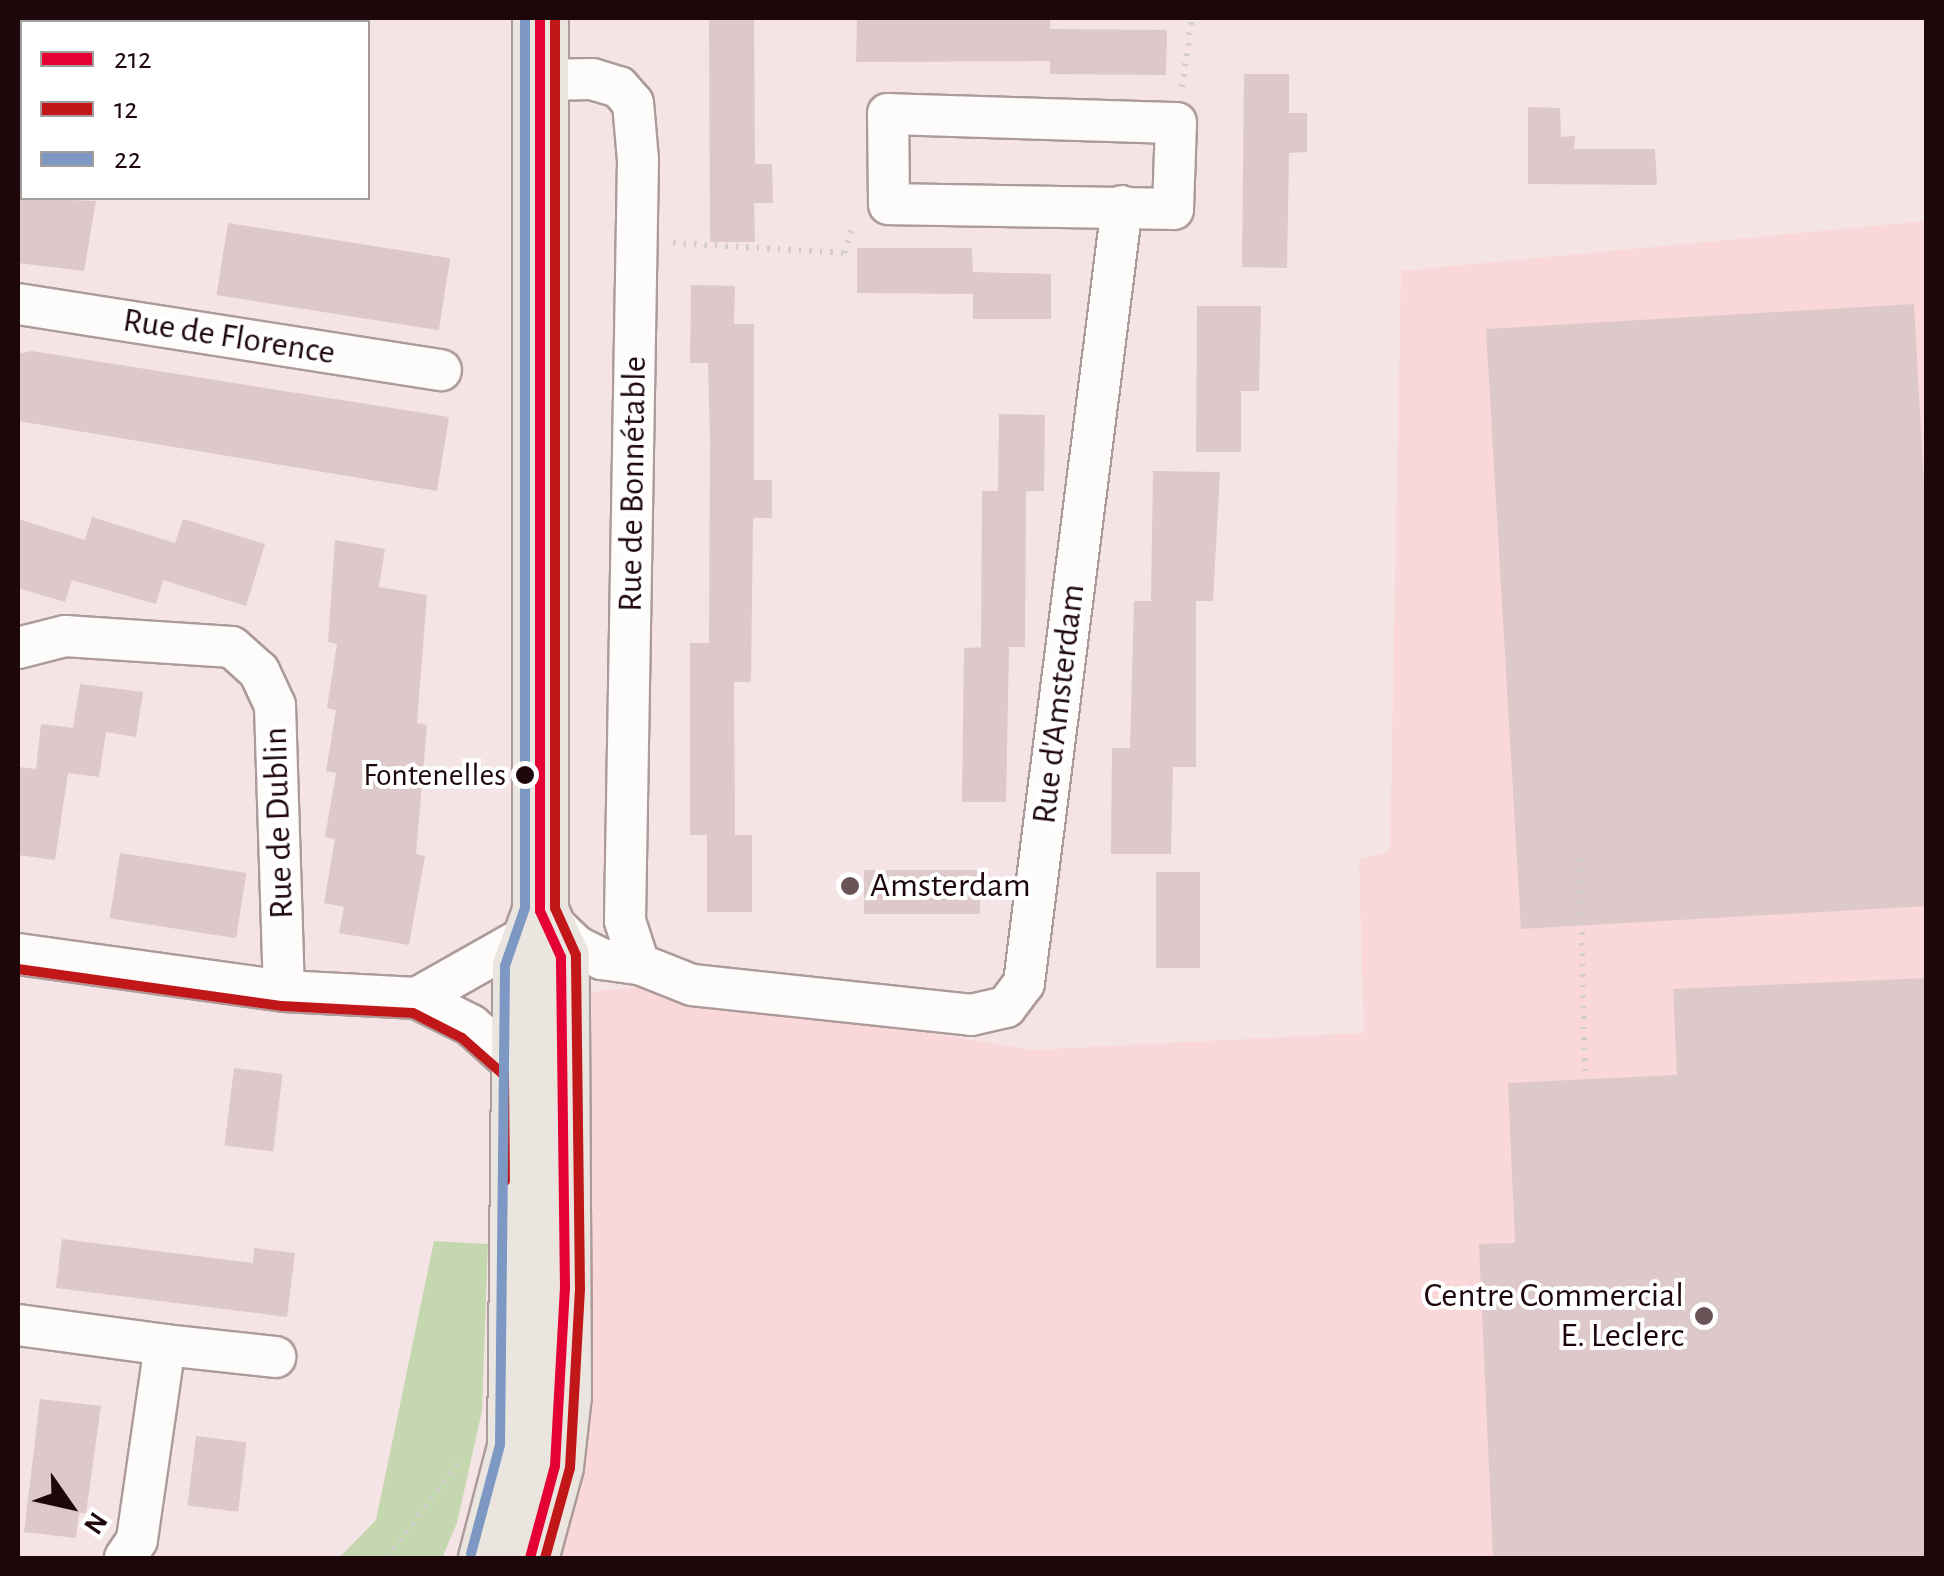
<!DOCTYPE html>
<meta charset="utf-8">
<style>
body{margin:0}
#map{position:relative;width:1944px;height:1576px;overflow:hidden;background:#f5e4e5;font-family:"Alegreya Sans",sans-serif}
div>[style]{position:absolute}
.built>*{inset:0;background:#fad8d9}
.green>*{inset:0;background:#c5d7af}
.building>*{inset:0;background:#ddc8ca;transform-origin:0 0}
.path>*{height:6px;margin-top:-3px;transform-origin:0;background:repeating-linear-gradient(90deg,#d3cdce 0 2.5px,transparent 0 10.5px)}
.roads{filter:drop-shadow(2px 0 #ad9a9b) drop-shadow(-2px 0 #ad9a9b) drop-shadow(0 2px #ad9a9b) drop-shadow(0 -2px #ad9a9b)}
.minor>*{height:40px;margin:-20px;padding:0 20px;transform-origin:20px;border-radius:20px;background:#fefbfb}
.primary>*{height:55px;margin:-27.5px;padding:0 27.5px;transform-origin:27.5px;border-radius:27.5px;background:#ebe5df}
.bus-1>*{height:10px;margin:-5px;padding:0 5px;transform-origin:5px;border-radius:5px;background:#e40134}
.bus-2>*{height:10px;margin:-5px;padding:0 5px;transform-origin:5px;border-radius:5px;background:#c11718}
.bus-3>*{height:10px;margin:-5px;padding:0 5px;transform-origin:5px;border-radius:5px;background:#7c98c3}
.dots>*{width:28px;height:28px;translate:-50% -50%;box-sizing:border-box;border:5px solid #fff;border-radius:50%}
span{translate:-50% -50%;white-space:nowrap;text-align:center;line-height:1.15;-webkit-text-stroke:8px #fff;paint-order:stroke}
.bus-label{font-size:32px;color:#1e070a}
.right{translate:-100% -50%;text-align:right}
.street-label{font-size:35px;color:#1e070a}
.poi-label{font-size:35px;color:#1e070a}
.left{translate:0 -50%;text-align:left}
.frame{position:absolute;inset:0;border:20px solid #1e070a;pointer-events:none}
.legend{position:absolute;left:20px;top:20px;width:350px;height:180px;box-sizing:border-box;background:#fff;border:2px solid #a59c9d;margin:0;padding:12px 18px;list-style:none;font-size:30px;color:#1e070a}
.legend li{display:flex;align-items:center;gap:20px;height:50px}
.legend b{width:50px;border:2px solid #a59c9d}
.north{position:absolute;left:20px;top:1456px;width:100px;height:100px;-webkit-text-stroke:8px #fff;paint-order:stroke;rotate:124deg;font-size:28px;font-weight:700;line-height:40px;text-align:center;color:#1e070a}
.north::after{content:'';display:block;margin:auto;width:35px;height:45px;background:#1e070a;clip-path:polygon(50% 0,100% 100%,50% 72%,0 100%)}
</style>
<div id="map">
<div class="built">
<div style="clip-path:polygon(1926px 221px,1926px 1558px,552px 1558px,584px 1249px,589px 992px,647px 986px,1031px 1050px,1364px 1033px,1359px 860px,1390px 851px,1401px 271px)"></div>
</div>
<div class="green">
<div style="clip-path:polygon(434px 1241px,488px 1244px,482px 1411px,457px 1523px,442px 1558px,339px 1558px,376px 1520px)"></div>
</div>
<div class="building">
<div style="clip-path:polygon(709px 18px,754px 18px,755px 164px,772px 164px,773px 203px,754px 203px,755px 242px,710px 242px)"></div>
<div style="clip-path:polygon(857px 18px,1050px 18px,1050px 29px,1167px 30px,1166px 75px,1050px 74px,1050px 61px,856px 62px)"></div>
<div style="clip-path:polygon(1244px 74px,1289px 74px,1289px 113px,1307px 113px,1307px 152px,1289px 153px,1287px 268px,1242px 267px)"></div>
<div style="clip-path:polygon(1528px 107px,1560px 108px,1561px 137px,1575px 136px,1574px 149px,1655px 149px,1657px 185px,1528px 184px)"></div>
<div style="clip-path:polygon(18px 198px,96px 201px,84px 271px,18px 263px)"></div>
<div style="left:228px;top:223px;width:225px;height:73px;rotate:9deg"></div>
<div style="clip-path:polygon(857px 248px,972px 248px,973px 272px,1051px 274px,1051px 319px,973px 319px,973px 294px,857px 293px)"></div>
<div style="clip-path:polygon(691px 285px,735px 286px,734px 324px,754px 324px,754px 480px,772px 480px,772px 518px,753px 518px,751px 682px,734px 682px,735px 835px,690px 835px,690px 643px,709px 643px,710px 440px,708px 363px,690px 363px)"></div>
<div style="clip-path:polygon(1914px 304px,1926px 525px,1926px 906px,1521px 929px,1486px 329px)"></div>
<div style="clip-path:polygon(1197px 306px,1261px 306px,1259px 391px,1241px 391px,1241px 452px,1196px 452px)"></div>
<div style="clip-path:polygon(32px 351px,449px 417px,437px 491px,18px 421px,18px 354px)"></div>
<div style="clip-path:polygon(999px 414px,1045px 415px,1044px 491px,1026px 491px,1025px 647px,1009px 647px,1006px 802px,962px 802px,964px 648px,989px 647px,981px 647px,982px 491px,998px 491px)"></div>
<div style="clip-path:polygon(1153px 471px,1220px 472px,1213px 601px,1196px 601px,1196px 767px,1173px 767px,1171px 854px,1111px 854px,1112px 748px,1130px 748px,1134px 601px,1151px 601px)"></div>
<div style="clip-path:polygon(92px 517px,175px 543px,183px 519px,265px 544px,246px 606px,163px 580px,156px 604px,72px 580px,65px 602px,18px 588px,18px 519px,85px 540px)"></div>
<div style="clip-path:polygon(335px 540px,385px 549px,379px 587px,427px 595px,417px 723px,427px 725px,416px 854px,425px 856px,409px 945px,339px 933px,344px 907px,324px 903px,335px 839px,325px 837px,336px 773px,326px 771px,336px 710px,327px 708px,337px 644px,328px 642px)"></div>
<div style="clip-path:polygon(80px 684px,143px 692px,136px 737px,106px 732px,99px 777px,68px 773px,55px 860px,18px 855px,18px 767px,36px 769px,41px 724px,73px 728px)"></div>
<div style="left:707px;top:835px;width:45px;height:77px"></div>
<div style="left:120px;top:853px;width:128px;height:66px;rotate:9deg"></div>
<div style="left:864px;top:870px;width:116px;height:44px"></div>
<div style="left:1156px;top:872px;width:44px;height:96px"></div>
<div style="clip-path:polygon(1926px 978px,1926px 1558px,1493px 1558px,1479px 1244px,1515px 1243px,1508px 1083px,1677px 1075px,1673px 989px)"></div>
<div style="left:234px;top:1068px;width:49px;height:78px;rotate:7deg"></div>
<div style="clip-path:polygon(62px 1239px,253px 1263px,254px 1248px,295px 1253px,287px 1317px,56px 1288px)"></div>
<div style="clip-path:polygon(40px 1399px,101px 1406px,86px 1513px,79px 1513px,76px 1538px,24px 1532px)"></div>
<div style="left:196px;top:1436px;width:51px;height:70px;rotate:7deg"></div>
</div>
<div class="path">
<div style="left:1182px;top:87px;width:70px;rotate:-81.8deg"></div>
<div style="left:673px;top:243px;width:171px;rotate:3.3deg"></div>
<div style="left:844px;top:253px;width:31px;rotate:-73deg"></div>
<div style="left:1580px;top:859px;width:221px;rotate:88.7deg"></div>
<div style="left:387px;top:1558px;width:124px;rotate:-53.2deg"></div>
</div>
<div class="roads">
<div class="minor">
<div style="left:541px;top:80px;width:51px;rotate:-1.1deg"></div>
<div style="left:592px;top:79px;width:28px;rotate:17deg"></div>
<div style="left:619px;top:87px;width:21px;rotate:49deg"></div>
<div style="left:633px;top:103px;width:57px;rotate:85deg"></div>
<div style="left:638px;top:160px;width:761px;rotate:90.98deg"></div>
<div style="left:625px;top:921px;width:45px;rotate:72deg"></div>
<div style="left:888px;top:114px;width:288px;rotate:1.8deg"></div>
<div style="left:1176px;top:123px;width:86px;rotate:92deg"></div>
<div style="left:1173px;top:209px;width:284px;rotate:-179deg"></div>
<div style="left:889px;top:204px;width:90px;rotate:-90.6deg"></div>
<div style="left:18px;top:304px;width:428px;rotate:8.9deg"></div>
<div style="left:18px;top:648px;width:49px;rotate:-14.3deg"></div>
<div style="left:65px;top:636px;width:167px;rotate:3.8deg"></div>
<div style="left:232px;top:647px;width:36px;rotate:42deg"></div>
<div style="left:259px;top:671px;width:38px;rotate:65deg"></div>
<div style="left:275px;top:706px;width:285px;rotate:88.2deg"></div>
<div style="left:545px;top:916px;width:43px;rotate:44.1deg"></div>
<div style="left:576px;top:946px;width:29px;rotate:27deg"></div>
<div style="left:602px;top:959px;width:37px;rotate:8deg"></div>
<div style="left:639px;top:964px;width:57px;rotate:21.6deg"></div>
<div style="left:692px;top:985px;width:281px;rotate:6.1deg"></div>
<div style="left:971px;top:1015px;width:36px;rotate:-13deg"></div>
<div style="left:1006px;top:1007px;width:30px;rotate:-53deg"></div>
<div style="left:1024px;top:983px;width:783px;rotate:-82.81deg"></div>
<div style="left:18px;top:954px;width:269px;rotate:7.9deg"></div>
<div style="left:284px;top:991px;width:133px;rotate:3deg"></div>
<div style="left:417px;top:998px;width:60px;rotate:26.6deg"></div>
<div style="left:471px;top:1025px;width:64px;rotate:41.9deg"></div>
<div style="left:417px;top:998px;width:130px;rotate:-29.5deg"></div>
<div style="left:18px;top:1325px;width:148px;rotate:7.7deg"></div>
<div style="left:165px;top:1345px;width:197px;rotate:98.2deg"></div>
<div style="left:137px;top:1540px;width:22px;rotate:124deg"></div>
<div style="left:165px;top:1345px;width:111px;rotate:6.2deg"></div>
</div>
<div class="primary">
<div style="left:486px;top:1558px;width:115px;rotate:-75.4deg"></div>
<div style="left:515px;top:1447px;width:481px;rotate:-89.4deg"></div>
<div style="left:520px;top:966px;width:59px;rotate:-70deg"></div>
<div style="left:540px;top:911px;width:893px;rotate:-90deg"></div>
<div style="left:530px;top:1558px;width:95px;rotate:-74.8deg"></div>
<div style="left:555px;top:1466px;width:71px;rotate:-83.6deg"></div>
<div style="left:563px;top:1395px;width:438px;rotate:-90.3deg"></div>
<div style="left:561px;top:957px;width:51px;rotate:-114.5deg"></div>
</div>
</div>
<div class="bus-1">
<div style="left:530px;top:1558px;width:95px;rotate:-74.8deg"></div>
<div style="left:555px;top:1466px;width:177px;rotate:-86.8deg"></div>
<div style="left:565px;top:1289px;width:332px;rotate:-90.7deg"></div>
<div style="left:561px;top:957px;width:51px;rotate:-114.5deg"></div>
<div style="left:540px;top:911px;width:893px;rotate:-90deg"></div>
</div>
<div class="bus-2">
<div style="left:18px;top:969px;width:267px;rotate:8deg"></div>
<div style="left:282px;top:1006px;width:131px;rotate:3.1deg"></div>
<div style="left:413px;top:1013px;width:55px;rotate:27deg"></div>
<div style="left:462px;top:1038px;width:56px;rotate:41.4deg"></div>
<div style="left:504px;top:1075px;width:106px;rotate:89.5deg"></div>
<div style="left:545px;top:1558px;width:93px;rotate:-74.5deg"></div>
<div style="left:570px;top:1468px;width:179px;rotate:-86.8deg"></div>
<div style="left:580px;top:1289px;width:334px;rotate:-90.7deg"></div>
<div style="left:576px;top:955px;width:51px;rotate:-114.1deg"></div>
<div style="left:555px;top:908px;width:890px;rotate:-90deg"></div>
</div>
<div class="bus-3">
<div style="left:471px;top:1554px;width:113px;rotate:-75.1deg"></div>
<div style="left:500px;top:1445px;width:479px;rotate:-89.4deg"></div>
<div style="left:505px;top:966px;width:61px;rotate:-71deg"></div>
<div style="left:525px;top:908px;width:890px;rotate:-90deg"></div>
</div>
<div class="dots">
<div style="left:525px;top:775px;background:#1e070a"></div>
<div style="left:850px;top:886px;background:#695457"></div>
<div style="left:1704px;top:1316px;background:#695457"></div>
</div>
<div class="bus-label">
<span class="right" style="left:506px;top:775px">Fontenelles</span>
</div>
<div class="street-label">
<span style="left:229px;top:337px;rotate:9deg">Rue de Florence</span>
<span style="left:633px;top:484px;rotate:-89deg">Rue de Bonnétable</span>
<span style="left:1059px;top:704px;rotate:-83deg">Rue d'Amsterdam</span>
<span style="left:279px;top:823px;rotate:-92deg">Rue de Dublin</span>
</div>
<div class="poi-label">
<span class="left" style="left:870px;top:886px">Amsterdam</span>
<span class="right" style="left:1684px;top:1316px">Centre Commercial<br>E. Leclerc</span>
</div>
<div class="frame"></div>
<ul class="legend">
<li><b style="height:12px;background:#e40134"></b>212</li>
<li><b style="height:12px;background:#c11718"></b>12</li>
<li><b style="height:12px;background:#7c98c3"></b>22</li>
</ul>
<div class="north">N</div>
</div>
